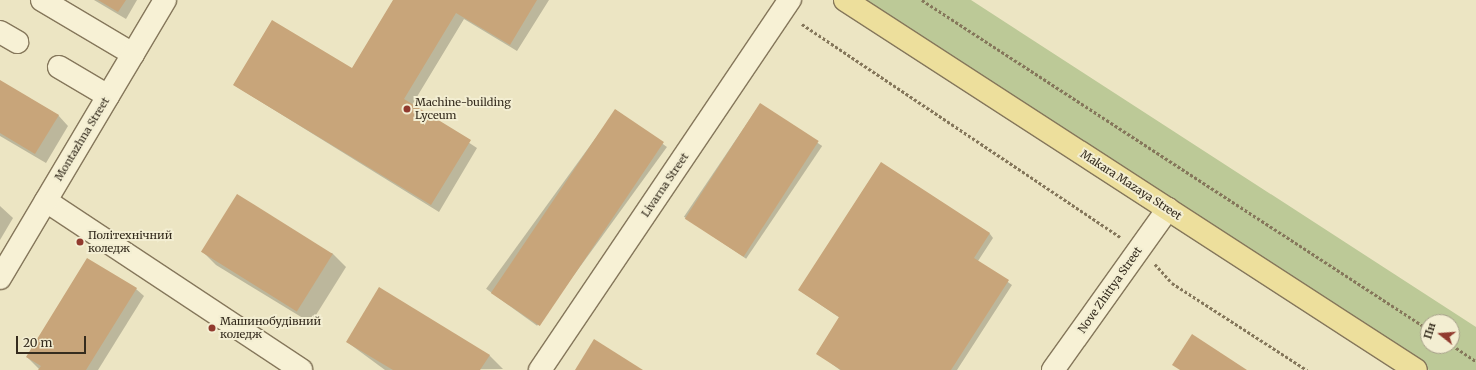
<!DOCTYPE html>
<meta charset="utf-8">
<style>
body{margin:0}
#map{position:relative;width:1476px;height:370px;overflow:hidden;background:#ece5c3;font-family:Merriweather,serif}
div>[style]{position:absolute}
.green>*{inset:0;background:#bcc997}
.shadow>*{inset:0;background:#0003;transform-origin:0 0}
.building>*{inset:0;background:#c8a57a;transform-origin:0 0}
.path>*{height:2.5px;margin-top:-1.25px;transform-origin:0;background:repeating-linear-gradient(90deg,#85775b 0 3px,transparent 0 5px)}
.roads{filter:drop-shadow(1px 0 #85775b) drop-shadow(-1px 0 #85775b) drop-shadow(0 1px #85775b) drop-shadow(0 -1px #85775b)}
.minor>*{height:22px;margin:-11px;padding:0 11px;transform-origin:11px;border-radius:11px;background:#f7f1d5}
.major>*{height:22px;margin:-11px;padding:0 11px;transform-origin:11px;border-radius:11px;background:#eddf9c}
.dots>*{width:11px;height:11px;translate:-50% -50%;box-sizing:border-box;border:2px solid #f3eed2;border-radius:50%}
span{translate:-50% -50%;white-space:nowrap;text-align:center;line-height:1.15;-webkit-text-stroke:4px #f3eed2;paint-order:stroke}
.poi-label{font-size:11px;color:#352c1e}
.left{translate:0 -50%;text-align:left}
.street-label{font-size:11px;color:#352c1e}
.north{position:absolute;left:1420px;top:314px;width:40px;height:40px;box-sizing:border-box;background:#f3eed2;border:1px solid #a7a08a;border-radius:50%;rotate:287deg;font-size:11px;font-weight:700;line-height:16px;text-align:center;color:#352c1e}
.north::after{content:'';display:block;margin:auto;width:14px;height:18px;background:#913a2e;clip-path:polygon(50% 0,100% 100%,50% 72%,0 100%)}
.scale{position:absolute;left:16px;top:336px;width:70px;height:18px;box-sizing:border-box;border:2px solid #352c1e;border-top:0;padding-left:5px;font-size:12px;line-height:14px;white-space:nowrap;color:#352c1e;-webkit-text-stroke:3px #f3eed2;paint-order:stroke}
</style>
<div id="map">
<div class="green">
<div style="clip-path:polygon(evenodd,858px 0,971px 0,1476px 327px,1476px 370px,1429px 370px,858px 0,1428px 322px,1452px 322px,1452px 346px,1428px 346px,1428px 322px)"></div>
</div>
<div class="shadow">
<div style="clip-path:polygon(94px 0,137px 0,126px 19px)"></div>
<div style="clip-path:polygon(394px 0,549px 0,517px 51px,464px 19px,412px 105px,477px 148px,439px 212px,234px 85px,352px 69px)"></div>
<div style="clip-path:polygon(0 81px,58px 115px,68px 126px,46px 163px,0 136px)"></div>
<div style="left:760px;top:104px;width:75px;height:136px;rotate:34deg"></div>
<div style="left:616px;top:110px;width:63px;height:221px;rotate:36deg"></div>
<div style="clip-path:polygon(881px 163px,990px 234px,993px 238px,978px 261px,1012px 285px,957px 370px,840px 370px,817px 353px,840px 318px,799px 290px)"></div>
<div style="clip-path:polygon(0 206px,13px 218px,0 240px)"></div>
<div style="clip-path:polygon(203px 252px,332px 253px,346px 267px,311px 323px,216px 265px)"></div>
<div style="clip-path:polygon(136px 289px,144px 296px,98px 370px,40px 370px,27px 357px)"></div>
<div style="clip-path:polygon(347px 342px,489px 355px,503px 369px,385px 370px)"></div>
</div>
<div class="building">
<div style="clip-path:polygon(98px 0,126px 0,118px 12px)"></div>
<div style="clip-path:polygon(393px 0,537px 0,510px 45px,456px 13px,404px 99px,471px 140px,431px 205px,233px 85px,272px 20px,352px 68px)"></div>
<div style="clip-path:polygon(0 80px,59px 115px,35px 154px,0 133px)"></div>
<div style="left:760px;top:103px;width:70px;height:138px;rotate:33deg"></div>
<div style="left:615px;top:109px;width:59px;height:222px;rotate:34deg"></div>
<div style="clip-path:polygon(881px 162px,990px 233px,974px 258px,1009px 280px,951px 370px,841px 370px,816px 354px,839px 317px,798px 290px)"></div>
<div style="left:237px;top:194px;width:113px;height:68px;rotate:32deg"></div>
<div style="clip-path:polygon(87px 258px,137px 288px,86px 370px,38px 370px,41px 366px,26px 357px)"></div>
<div style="clip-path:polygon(379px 287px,490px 355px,480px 370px,393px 370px,346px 342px)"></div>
<div style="clip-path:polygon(1192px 334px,1247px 370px,1180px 370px,1172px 365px)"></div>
<div style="clip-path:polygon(594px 339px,643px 370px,575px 370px)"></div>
</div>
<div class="path">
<div style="left:922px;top:0;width:604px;rotate:33.03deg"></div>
<div style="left:802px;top:24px;width:383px;rotate:33.8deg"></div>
<div style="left:1155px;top:264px;width:25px;rotate:48deg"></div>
<div style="left:1172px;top:283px;width:161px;rotate:32.8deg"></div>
<div style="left:1452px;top:345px;width:29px;rotate:34deg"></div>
</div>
<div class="roads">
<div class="minor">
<div style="left:42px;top:0;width:106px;rotate:30.7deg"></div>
<div style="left:0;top:32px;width:20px;rotate:30deg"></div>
<div style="left:59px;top:67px;width:57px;rotate:30.6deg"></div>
<div style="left:46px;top:201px;width:306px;rotate:33.5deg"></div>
<div style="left:0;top:278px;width:323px;rotate:-59.3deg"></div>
<div style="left:540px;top:370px;width:447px;rotate:-56deg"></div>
<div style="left:1053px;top:370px;width:198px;rotate:-54.5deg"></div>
</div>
<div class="major">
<div style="left:845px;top:0;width:680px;rotate:32.94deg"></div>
</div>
</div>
<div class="dots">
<div style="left:407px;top:109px;background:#913a2e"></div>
<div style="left:80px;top:242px;background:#913a2e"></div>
<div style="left:212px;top:328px;background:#913a2e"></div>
</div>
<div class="poi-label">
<span class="left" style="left:415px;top:109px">Machine-building<br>Lyceum</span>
<span class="left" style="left:88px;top:242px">Політехнічний<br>коледж</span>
<span class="left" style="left:220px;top:328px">Машинобудівний<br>коледж</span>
</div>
<div class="street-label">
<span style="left:82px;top:139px;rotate:-59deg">Montazhna Street</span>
<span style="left:665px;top:185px;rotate:-56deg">Livarna Street</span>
<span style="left:1131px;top:185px;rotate:33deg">Makara Mazaya Street</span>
<span style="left:1110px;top:290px;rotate:-55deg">Nove Zhittya Street</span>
</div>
<div class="north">Пн</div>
<div class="scale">20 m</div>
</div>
